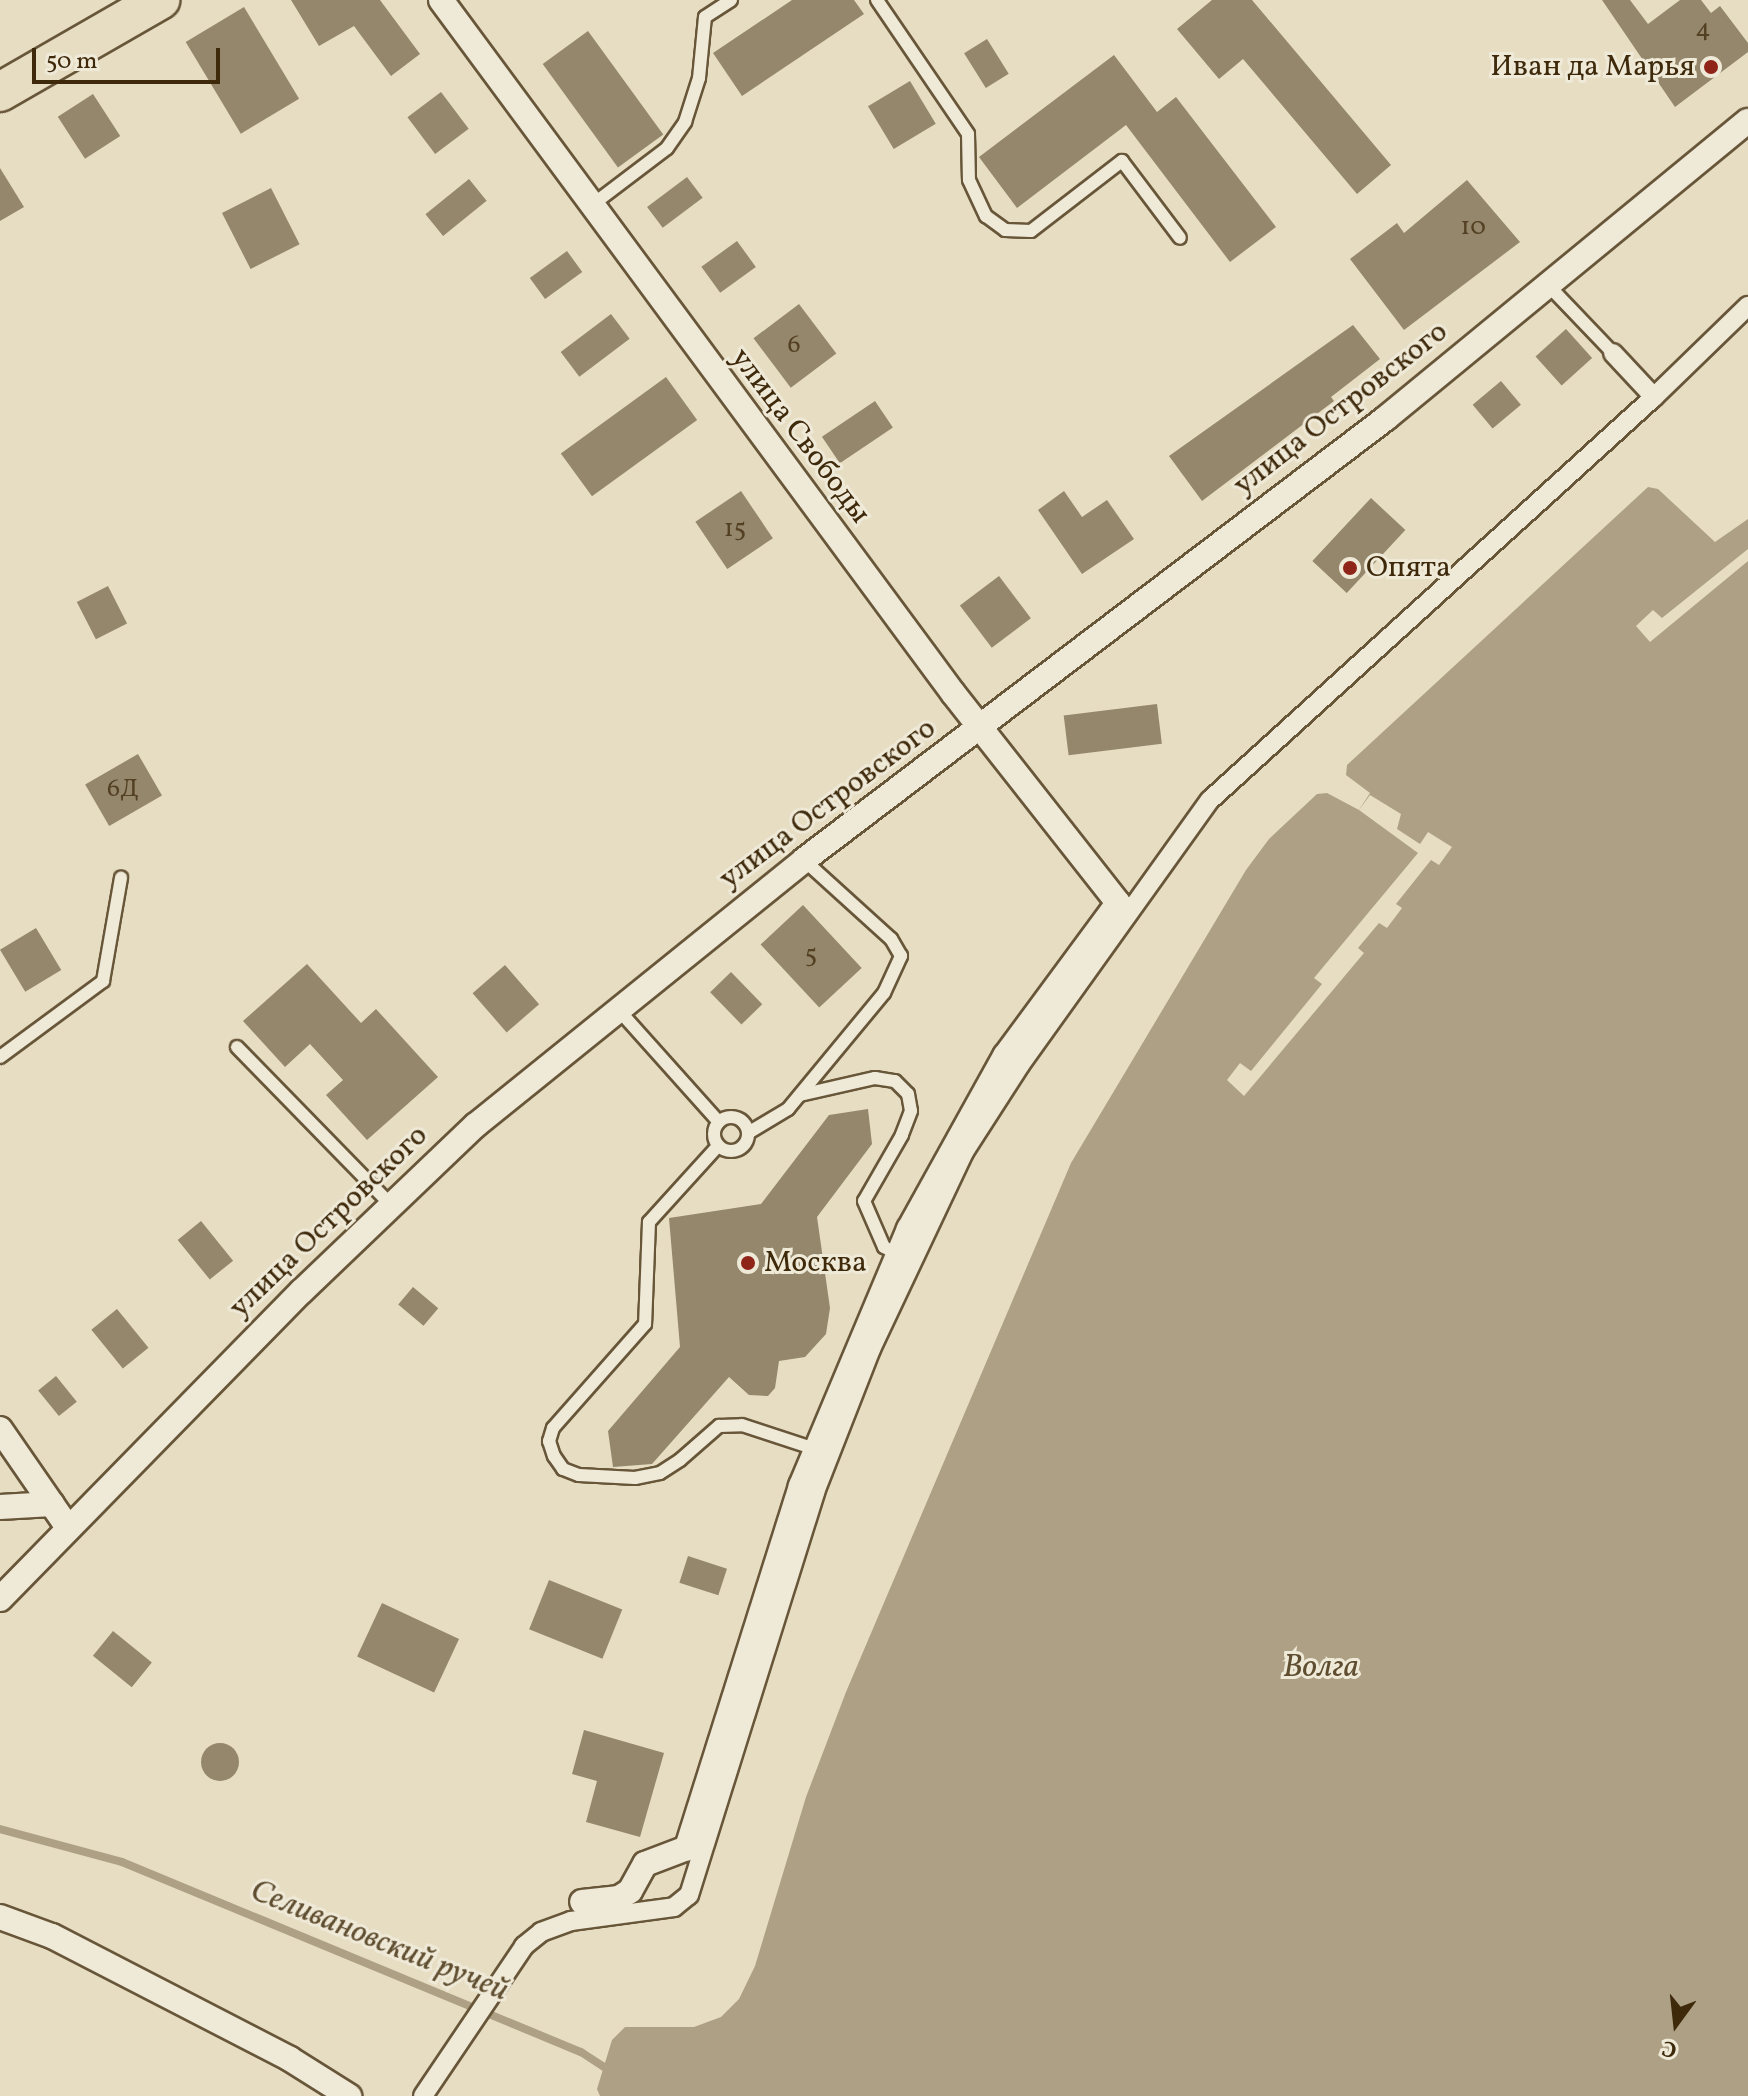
<!DOCTYPE html>
<meta charset="utf-8">
<style>
body{margin:0}
#map{position:relative;width:1748px;height:2096px;overflow:hidden;background:#e6ddc3;font-family:Vollkorn,serif}
div>[style]{position:absolute}
.water>*{inset:0;background:#ada084}
.pier>*{inset:0;background:#e6ddc3}
.stream>*{height:8px;margin:-4px;padding:0 4px;transform-origin:4px;border-radius:4px;background:#ada084}
.building>*{inset:0;background:#95876b;transform-origin:0 0}
.round{border-radius:50%}
.roads{filter:drop-shadow(2px 0 #685639) drop-shadow(-2px 0 #685639) drop-shadow(0 2px #685639) drop-shadow(0 -2px #685639)}
.service>*{height:12px;margin:-6px;padding:0 6px;transform-origin:6px;border-radius:6px;background:#efe9d8}
.service>.ring{margin:-6px;padding:0;box-sizing:content-box;background:none;border:12px solid #efe9d8;border-radius:50%}
.pedestrian>*{height:18px;margin:-9px;padding:0 9px;transform-origin:9px;border-radius:9px;background:#efe9d8}
.minor>*{height:24px;margin:-12px;padding:0 12px;transform-origin:12px;border-radius:12px;background:#efe9d8}
.primary>*{height:38px;margin:-19px;padding:0 19px;transform-origin:19px;border-radius:19px;background:#e6ddc3}
.dots>*{width:22px;height:22px;translate:-50% -50%;box-sizing:border-box;border:4px solid #efe9d8;border-radius:50%}
span{translate:-50% -50%;white-space:nowrap;text-align:center;line-height:1.15;-webkit-text-stroke:6px #efe9d8;paint-order:stroke}
.number-label{font-size:26px;color:#544023}
.number-label span{-webkit-text-stroke-width:0}
.poi-label{font-size:30px;color:#3e290b}
.right{translate:-100% -50%;text-align:right}
.left{translate:0 -50%;text-align:left}
.street-label{font-size:30px;color:#3e290b}
.water-label{font-size:32px;color:#5f4d2f;font-style:italic}
.north{position:absolute;left:1636px;top:1984px;width:80px;height:80px;-webkit-text-stroke:6px #efe9d8;paint-order:stroke;rotate:195deg;font-size:22px;font-weight:700;line-height:32px;text-align:center;color:#3e290b}
.north::after{content:'';display:block;margin:auto;width:28px;height:36px;background:#3e290b;clip-path:polygon(50% 0,100% 100%,50% 72%,0 100%)}
.scale{position:absolute;left:32px;top:48px;width:188px;height:36px;box-sizing:border-box;border:4px solid #3e290b;border-top:0;padding-left:10px;font-size:24px;line-height:28px;white-space:nowrap;color:#3e290b;-webkit-text-stroke:6px #efe9d8;paint-order:stroke}
</style>
<div id="map">
<div class="water">
<div style="clip-path:polygon(1648px 487px,1658px 489px,1715px 542px,1748px 519px,1748px 2096px,600px 2096px,597px 2089px,612px 2040px,625px 2027px,694px 2027px,721px 2017px,739px 1999px,755px 1966px,806px 1797px,846px 1692px,1071px 1163px,1246px 870px,1269px 839px,1317px 794px,1327px 793px,1359px 810px,1370px 793px,1346px 775px,1347px 765px)"></div>
</div>
<div class="pier">
<div style="clip-path:polygon(1748px 549px,1748px 561px,1650px 642px,1636px 626px,1653px 610px,1662px 618px)"></div>
<div style="clip-path:polygon(1370px 795px,1401px 814px,1397px 829px,1420px 844px,1428px 832px,1452px 847px,1439px 865px,1431px 860px,1396px 904px,1402px 908px,1387px 928px,1379px 923px,1358px 948px,1364px 953px,1244px 1096px,1227px 1080px,1240px 1063px,1251px 1071px,1322px 984px,1314px 978px,1418px 853px,1359px 810px)"></div>
</div>
<div class="stream">
<div style="left:0;top:1829px;width:126px;rotate:15.1deg"></div>
<div style="left:122px;top:1862px;width:497px;rotate:22.5deg"></div>
<div style="left:581px;top:2052px;width:35px;rotate:33deg"></div>
</div>
<div class="building">
<div style="clip-path:polygon(291px 0,380px 0,420px 54px,391px 76px,354px 26px,319px 46px)"></div>
<div style="clip-path:polygon(792px 0,854px 0,864px 14px,742px 96px,713px 53px)"></div>
<div style="clip-path:polygon(1212px 0,1252px 0,1391px 165px,1357px 194px,1243px 59px,1219px 79px,1177px 29px)"></div>
<div style="clip-path:polygon(1602px 0,1630px 0,1648px 24px,1680px 0,1701px 0,1711px 13px,1720px 6px,1748px 43px,1748px 52px,1675px 107px)"></div>
<div style="left:244px;top:7px;width:107px;height:68px;rotate:59deg"></div>
<div style="left:588px;top:31px;width:128px;height:56px;rotate:54deg"></div>
<div style="left:987px;top:39px;width:41px;height:27px;rotate:58deg"></div>
<div style="clip-path:polygon(1114px 55px,1157px 112px,1176px 97px,1276px 227px,1230px 262px,1126px 125px,1017px 208px,979px 157px)"></div>
<div style="left:910px;top:81px;width:50px;height:49px;rotate:59deg"></div>
<div style="left:441px;top:92px;width:46px;height:42px;rotate:53deg"></div>
<div style="left:93px;top:94px;width:50px;height:42px;rotate:57deg"></div>
<div style="clip-path:polygon(0 168px,24px 207px,0 221px)"></div>
<div style="left:687px;top:177px;width:26px;height:50px;rotate:53deg"></div>
<div style="left:469px;top:179px;width:28px;height:56px;rotate:51deg"></div>
<div style="clip-path:polygon(1467px 180px,1520px 242px,1404px 330px,1350px 259px,1397px 223px,1404px 233px)"></div>
<div style="left:271px;top:188px;width:63px;height:55px;rotate:63deg"></div>
<div style="left:737px;top:241px;width:32px;height:44px;rotate:54deg"></div>
<div style="left:567px;top:251px;width:26px;height:46px;rotate:54deg"></div>
<div style="left:799px;top:304px;width:62px;height:57px;rotate:53deg"></div>
<div style="left:611px;top:314px;width:31px;height:63px;rotate:53deg"></div>
<div style="clip-path:polygon(1353px 325px,1380px 359px,1331px 397px,1334px 401px,1202px 501px,1169px 456px)"></div>
<div style="left:1566px;top:329px;width:39px;height:41px;rotate:48deg"></div>
<div style="left:666px;top:377px;width:53px;height:130px;rotate:54deg"></div>
<div style="left:1501px;top:381px;width:31px;height:37px;rotate:50deg"></div>
<div style="left:875px;top:401px;width:32px;height:64px;rotate:56deg"></div>
<div style="left:741px;top:491px;width:57px;height:55px;rotate:56deg"></div>
<div style="clip-path:polygon(1064px 491px,1082px 517px,1107px 500px,1134px 539px,1082px 574px,1038px 510px)"></div>
<div style="left:1371px;top:498px;width:47px;height:86px;rotate:43deg"></div>
<div style="left:999px;top:576px;width:53px;height:49px;rotate:53deg"></div>
<div style="left:108px;top:586px;width:42px;height:35px;rotate:63deg"></div>
<div style="left:1157px;top:704px;width:40px;height:94px;rotate:83deg"></div>
<div style="left:138px;top:754px;width:48px;height:61px;rotate:60deg"></div>
<div style="left:803px;top:905px;width:86px;height:58px;rotate:47deg"></div>
<div style="left:36px;top:928px;width:49px;height:42px;rotate:59deg"></div>
<div style="clip-path:polygon(307px 964px,361px 1023px,376px 1009px,438px 1077px,367px 1140px,326px 1095px,343px 1080px,310px 1044px,285px 1067px,243px 1021px)"></div>
<div style="left:505px;top:965px;width:52px;height:43px;rotate:49deg"></div>
<div style="left:731px;top:972px;width:45px;height:29px;rotate:46deg"></div>
<div style="clip-path:polygon(868px 1109px,872px 1144px,817px 1217px,830px 1308px,826px 1334px,805px 1357px,779px 1361px,775px 1388px,768px 1396px,749px 1395px,729px 1377px,652px 1464px,613px 1467px,608px 1431px,680px 1347px,669px 1218px,761px 1204px,829px 1115px)"></div>
<div style="left:201px;top:1221px;width:51px;height:30px;rotate:51deg"></div>
<div style="left:413px;top:1287px;width:33px;height:23px;rotate:40deg"></div>
<div style="left:117px;top:1309px;width:50px;height:33px;rotate:51deg"></div>
<div style="left:56px;top:1376px;width:33px;height:23px;rotate:51deg"></div>
<div style="left:688px;top:1556px;width:41px;height:28px;rotate:18deg"></div>
<div style="left:549px;top:1580px;width:79px;height:53px;rotate:22deg"></div>
<div style="left:382px;top:1603px;width:85px;height:59px;rotate:25deg"></div>
<div style="left:113px;top:1631px;width:50px;height:32px;rotate:39deg"></div>
<div style="clip-path:polygon(584px 1730px,664px 1753px,640px 1837px,586px 1822px,597px 1781px,572px 1774px)"></div>
<div class="round" style="left:201px;top:1743px;width:38px;height:38px"></div>
</div>
<div class="roads">
<div class="service">
<div style="left:877px;top:0;width:162px;rotate:55.8deg"></div>
<div style="left:968px;top:134px;width:46px;rotate:88.8deg"></div>
<div style="left:969px;top:180px;width:40px;rotate:65deg"></div>
<div style="left:986px;top:216px;width:24px;rotate:36deg"></div>
<div style="left:1005px;top:230px;width:26px;rotate:2deg"></div>
<div style="left:1031px;top:231px;width:115px;rotate:-37.6deg"></div>
<div style="left:1122px;top:161px;width:96px;rotate:53deg"></div>
<div style="left:592px;top:205px;width:94px;rotate:-37.2deg"></div>
<div style="left:667px;top:148px;width:32px;rotate:-55deg"></div>
<div style="left:685px;top:122px;width:46px;rotate:-72.3deg"></div>
<div style="left:699px;top:78px;width:61px;rotate:-84.4deg"></div>
<div style="left:705px;top:17px;width:31px;rotate:-33deg"></div>
<div style="left:1547px;top:284px;width:95px;rotate:46.3deg"></div>
<div style="left:616px;top:1007px;width:153px;rotate:48.2deg"></div>
<div style="left:237px;top:1047px;width:221px;rotate:45.7deg"></div>
<div style="left:0;top:1057px;width:128px;rotate:-36.4deg"></div>
<div style="left:103px;top:981px;width:105px;rotate:-80.1deg"></div>
<div style="left:800px;top:1095px;width:77px;rotate:-12.8deg"></div>
<div style="left:875px;top:1078px;width:20px;rotate:9deg"></div>
<div style="left:895px;top:1081px;width:18px;rotate:45deg"></div>
<div style="left:908px;top:1094px;width:17px;rotate:80deg"></div>
<div style="left:911px;top:1111px;width:26px;rotate:111deg"></div>
<div style="left:902px;top:1135px;width:76px;rotate:119.9deg"></div>
<div style="left:864px;top:1201px;width:50px;rotate:66.5deg"></div>
<div style="left:884px;top:1247px;width:15px;rotate:28deg"></div>
<div class="ring" style="left:714px;top:1117px;width:22px;height:22px"></div>
<div style="left:748px;top:1133px;width:47px;rotate:-31deg"></div>
<div style="left:788px;top:1109px;width:151px;rotate:-50.4deg"></div>
<div style="left:884px;top:993px;width:41px;rotate:-65.3deg"></div>
<div style="left:901px;top:956px;width:20px;rotate:-120deg"></div>
<div style="left:891px;top:939px;width:118px;rotate:-137.8deg"></div>
<div style="left:718px;top:1146px;width:103px;rotate:132.2deg"></div>
<div style="left:649px;top:1222px;width:102px;rotate:92.2deg"></div>
<div style="left:645px;top:1324px;width:139px;rotate:131.5deg"></div>
<div style="left:553px;top:1428px;width:14px;rotate:107deg"></div>
<div style="left:549px;top:1441px;width:16px;rotate:72deg"></div>
<div style="left:554px;top:1456px;width:16px;rotate:55deg"></div>
<div style="left:563px;top:1469px;width:17px;rotate:21deg"></div>
<div style="left:579px;top:1475px;width:56px;rotate:3.1deg"></div>
<div style="left:635px;top:1478px;width:25px;rotate:-11deg"></div>
<div style="left:660px;top:1473px;width:24px;rotate:-33deg"></div>
<div style="left:680px;top:1460px;width:52px;rotate:-41.1deg"></div>
<div style="left:719px;top:1426px;width:23px;rotate:-2deg"></div>
<div style="left:742px;top:1425px;width:77px;rotate:18.2deg"></div>
</div>
<div class="pedestrian">
<div style="left:1654px;top:397px;width:131px;rotate:-44.1deg"></div>
<div style="left:423px;top:2096px;width:181px;rotate:-56deg"></div>
<div style="left:524px;top:1946px;width:22px;rotate:-39deg"></div>
<div style="left:541px;top:1932px;width:32px;rotate:-20deg"></div>
<div style="left:571px;top:1921px;width:104px;rotate:-7.7deg"></div>
<div style="left:674px;top:1907px;width:19px;rotate:-39deg"></div>
<div style="left:689px;top:1895px;width:422px;rotate:-72.6deg"></div>
<div style="left:815px;top:1492px;width:154px;rotate:-68.6deg"></div>
<div style="left:871px;top:1349px;width:218px;rotate:-64.7deg"></div>
<div style="left:964px;top:1152px;width:103px;rotate:-57.2deg"></div>
<div style="left:1020px;top:1065px;width:326px;rotate:-54.4deg"></div>
<div style="left:1210px;top:800px;width:600px;rotate:-42.23deg"></div>
<div style="left:1654px;top:397px;width:60px;rotate:-133deg"></div>
</div>
<div class="minor">
<div style="left:441px;top:0;width:862px;rotate:53.54deg"></div>
<div style="left:953px;top:693px;width:267px;rotate:51.8deg"></div>
<div style="left:1118px;top:903px;width:190px;rotate:126.4deg"></div>
<div style="left:1005px;top:1056px;width:198px;rotate:119deg"></div>
<div style="left:909px;top:1229px;width:279px;rotate:112.8deg"></div>
<div style="left:801px;top:1486px;width:380px;rotate:107.5deg"></div>
<div style="left:687px;top:1848px;width:45px;rotate:159.1deg"></div>
<div style="left:645px;top:1864px;width:31px;rotate:119deg"></div>
<div style="left:630px;top:1891px;width:13px;rotate:148deg"></div>
<div style="left:619px;top:1898px;width:37px;rotate:174deg"></div>
<div style="left:0;top:1429px;width:118px;rotate:55.4deg"></div>
<div style="left:0;top:1507px;width:52px;rotate:-3.3deg"></div>
<div style="left:0;top:1599px;width:431px;rotate:-45.6deg"></div>
<div style="left:302px;top:1291px;width:240px;rotate:-43.7deg"></div>
<div style="left:476px;top:1125px;width:422px;rotate:-38.9deg"></div>
<div style="left:804px;top:860px;width:731px;rotate:-37.21deg"></div>
<div style="left:1386px;top:418px;width:468px;rotate:-39.4deg"></div>
<div style="left:0;top:1917px;width:55px;rotate:20.1deg"></div>
<div style="left:52px;top:1936px;width:268px;rotate:27.3deg"></div>
<div style="left:290px;top:2059px;width:70px;rotate:32.1deg"></div>
</div>
<div class="primary">
<div style="left:0;top:92px;width:185px;rotate:-29.9deg"></div>
</div>
</div>
<div class="dots">
<div style="left:1711px;top:67px;background:#8f2418"></div>
<div style="left:1350px;top:568px;background:#8f2418"></div>
<div style="left:748px;top:1263px;background:#8f2418"></div>
</div>
<div class="number-label">
<span style="left:1703px;top:30px">4</span>
<span style="left:1473px;top:228px">10</span>
<span style="left:794px;top:346px">6</span>
<span style="left:735px;top:530px">15</span>
<span style="left:123px;top:790px">6Д</span>
<span style="left:811px;top:956px">5</span>
</div>
<div class="poi-label">
<span class="right" style="left:1695px;top:67px">Иван да Марья</span>
<span class="left" style="left:1366px;top:568px">Опята</span>
<span class="left" style="left:764px;top:1263px">Москва</span>
</div>
<div class="street-label">
<span style="left:1341px;top:409px;rotate:-38deg">улица Островского</span>
<span style="left:800px;top:436px;rotate:53deg">улица Свободы</span>
<span style="left:828px;top:804px;rotate:-37deg">улица Островского</span>
<span style="left:329px;top:1222px;rotate:-44deg">улица Островского</span>
</div>
<div class="water-label">
<span style="left:1321px;top:1668px">Волга</span>
<span style="left:379px;top:1942px;rotate:22deg">Селивановский ручей</span>
</div>
<div class="north">С</div>
<div class="scale">50 m</div>
</div>
